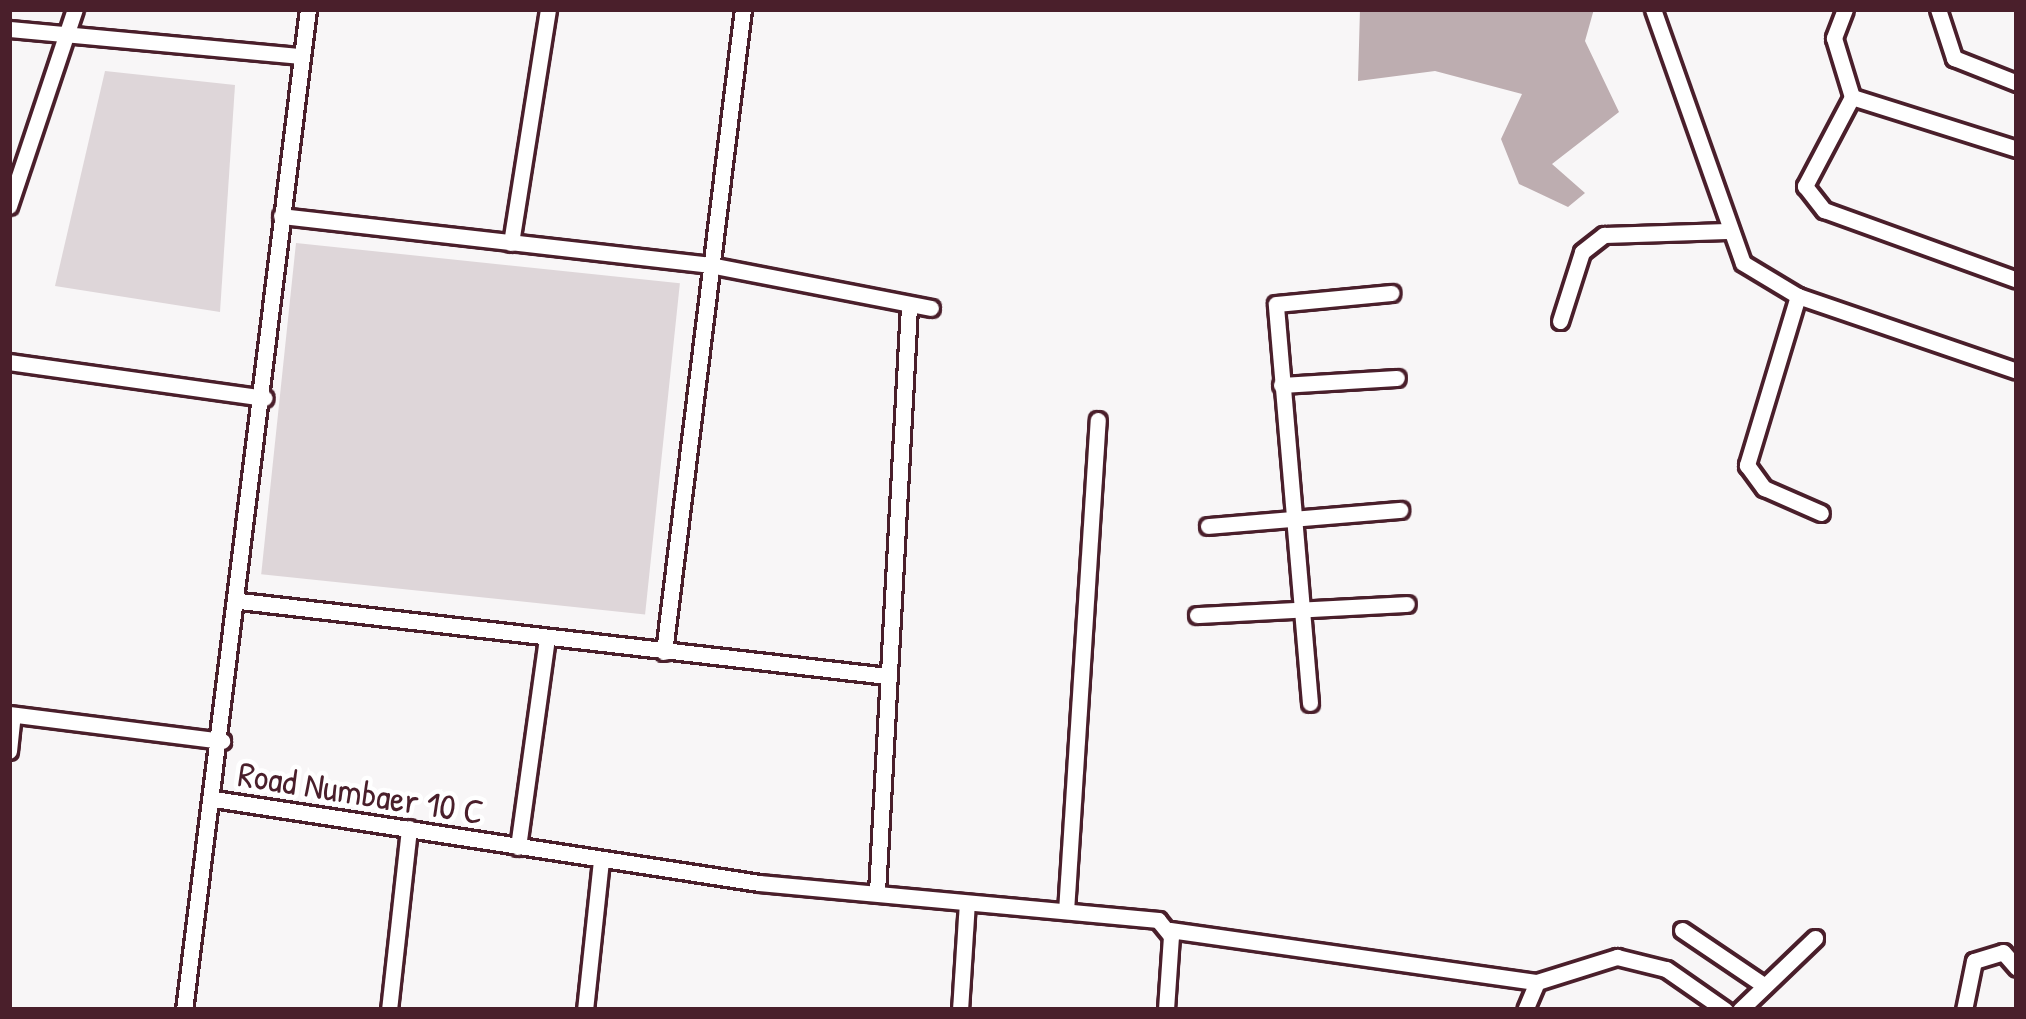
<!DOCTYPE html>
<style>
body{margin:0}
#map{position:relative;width:2026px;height:1019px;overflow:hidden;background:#f8f6f7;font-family:"Patrick Hand",sans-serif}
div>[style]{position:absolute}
.green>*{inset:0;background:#ded6d9;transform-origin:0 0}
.water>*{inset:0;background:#bdadb0}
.roads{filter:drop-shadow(3px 0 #4a1f2b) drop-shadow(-3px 0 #4a1f2b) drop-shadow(0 3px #4a1f2b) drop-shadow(0 -3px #4a1f2b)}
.minor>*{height:15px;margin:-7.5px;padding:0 7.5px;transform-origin:7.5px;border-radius:7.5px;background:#fff}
span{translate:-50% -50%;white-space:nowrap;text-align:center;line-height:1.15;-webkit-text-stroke:9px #fff;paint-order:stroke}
.street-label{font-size:36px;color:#4a1f2b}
.frame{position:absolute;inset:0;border:12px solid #4a1f2b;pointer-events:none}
</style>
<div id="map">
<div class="green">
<div style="clip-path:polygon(105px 71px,235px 85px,220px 312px,55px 286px)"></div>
<div style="left:296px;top:243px;width:386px;height:333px;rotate:6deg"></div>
</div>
<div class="water">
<div style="clip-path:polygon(1360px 9px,1594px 9px,1585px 41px,1619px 112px,1552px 164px,1585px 193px,1568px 207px,1519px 184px,1501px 139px,1522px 94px,1435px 71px,1358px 81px)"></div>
</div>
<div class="roads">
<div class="minor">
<div style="left:1653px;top:9px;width:269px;rotate:70.5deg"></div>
<div style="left:1743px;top:263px;width:64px;rotate:31deg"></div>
<div style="left:1798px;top:296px;width:231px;rotate:18.9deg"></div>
<div style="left:1845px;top:9px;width:31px;rotate:111deg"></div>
<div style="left:1834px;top:38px;width:62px;rotate:73deg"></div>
<div style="left:1938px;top:9px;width:52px;rotate:71.9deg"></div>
<div style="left:1954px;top:58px;width:68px;rotate:21.6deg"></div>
<div style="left:9px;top:29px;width:294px;rotate:5.3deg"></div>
<div style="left:2017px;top:149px;width:173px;rotate:-162.5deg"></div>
<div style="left:1852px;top:97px;width:101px;rotate:117.8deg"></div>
<div style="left:1805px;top:186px;width:31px;rotate:52deg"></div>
<div style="left:1824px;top:210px;width:205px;rotate:19.9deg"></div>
<div style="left:9px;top:206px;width:208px;rotate:-71.5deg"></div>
<div style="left:281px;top:216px;width:432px;rotate:6.5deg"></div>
<div style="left:710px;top:265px;width:225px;rotate:11deg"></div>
<div style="left:511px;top:243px;width:237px;rotate:-81deg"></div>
<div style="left:1798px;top:296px;width:177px;rotate:106.8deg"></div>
<div style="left:1747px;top:465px;width:29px;rotate:54deg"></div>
<div style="left:1764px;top:488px;width:62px;rotate:23.7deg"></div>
<div style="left:1560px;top:321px;width:72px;rotate:-72.3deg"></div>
<div style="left:1582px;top:252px;width:28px;rotate:-38deg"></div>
<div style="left:1604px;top:235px;width:123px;rotate:-1.9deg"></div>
<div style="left:9px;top:362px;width:258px;rotate:8deg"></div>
<div style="left:1281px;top:385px;width:116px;rotate:-3.5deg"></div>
<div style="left:1208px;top:526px;width:193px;rotate:-4.8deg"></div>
<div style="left:240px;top:601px;width:651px;rotate:6.61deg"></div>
<div style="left:1197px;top:615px;width:210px;rotate:-3deg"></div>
<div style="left:664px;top:652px;width:648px;rotate:-83deg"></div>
<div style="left:1310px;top:703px;width:400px;rotate:-94.9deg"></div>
<div style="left:1276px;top:304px;width:116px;rotate:-5.5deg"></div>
<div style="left:9px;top:714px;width:215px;rotate:7.2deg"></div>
<div style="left:9px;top:751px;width:36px;rotate:-84deg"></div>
<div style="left:214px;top:799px;width:551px;rotate:8.76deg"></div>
<div style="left:759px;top:883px;width:401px;rotate:5.3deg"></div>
<div style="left:1158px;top:920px;width:21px;rotate:51deg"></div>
<div style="left:1171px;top:936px;width:74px;rotate:93.9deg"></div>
<div style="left:518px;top:847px;width:210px;rotate:-82.1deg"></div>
<div style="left:877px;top:892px;width:586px;rotate:-86.87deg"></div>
<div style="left:1066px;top:911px;width:492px;rotate:-86.3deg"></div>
<div style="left:1170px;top:930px;width:371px;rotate:8.1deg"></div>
<div style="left:1537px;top:982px;width:30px;rotate:113deg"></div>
<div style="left:1682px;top:930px;width:100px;rotate:34deg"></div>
<div style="left:1537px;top:982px;width:84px;rotate:-17.4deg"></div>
<div style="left:1617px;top:957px;width:50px;rotate:13.8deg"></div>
<div style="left:1666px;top:969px;width:72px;rotate:34.8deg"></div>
<div style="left:184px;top:1010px;width:1009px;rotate:-82.94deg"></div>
<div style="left:389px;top:1010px;width:183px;rotate:-83.7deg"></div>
<div style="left:585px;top:1010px;width:151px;rotate:-83.9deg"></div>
<div style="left:960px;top:1010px;width:107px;rotate:-86.3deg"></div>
<div style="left:1740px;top:1010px;width:104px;rotate:-43.8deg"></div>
<div style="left:1964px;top:1010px;width:50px;rotate:-78.5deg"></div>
<div style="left:1974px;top:961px;width:30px;rotate:-17deg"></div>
<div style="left:2003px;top:952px;width:21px;rotate:49deg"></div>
</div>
</div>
<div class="street-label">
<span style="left:361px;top:792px;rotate:9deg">Road Numbaer 10 C</span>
</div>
<div class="frame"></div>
</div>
